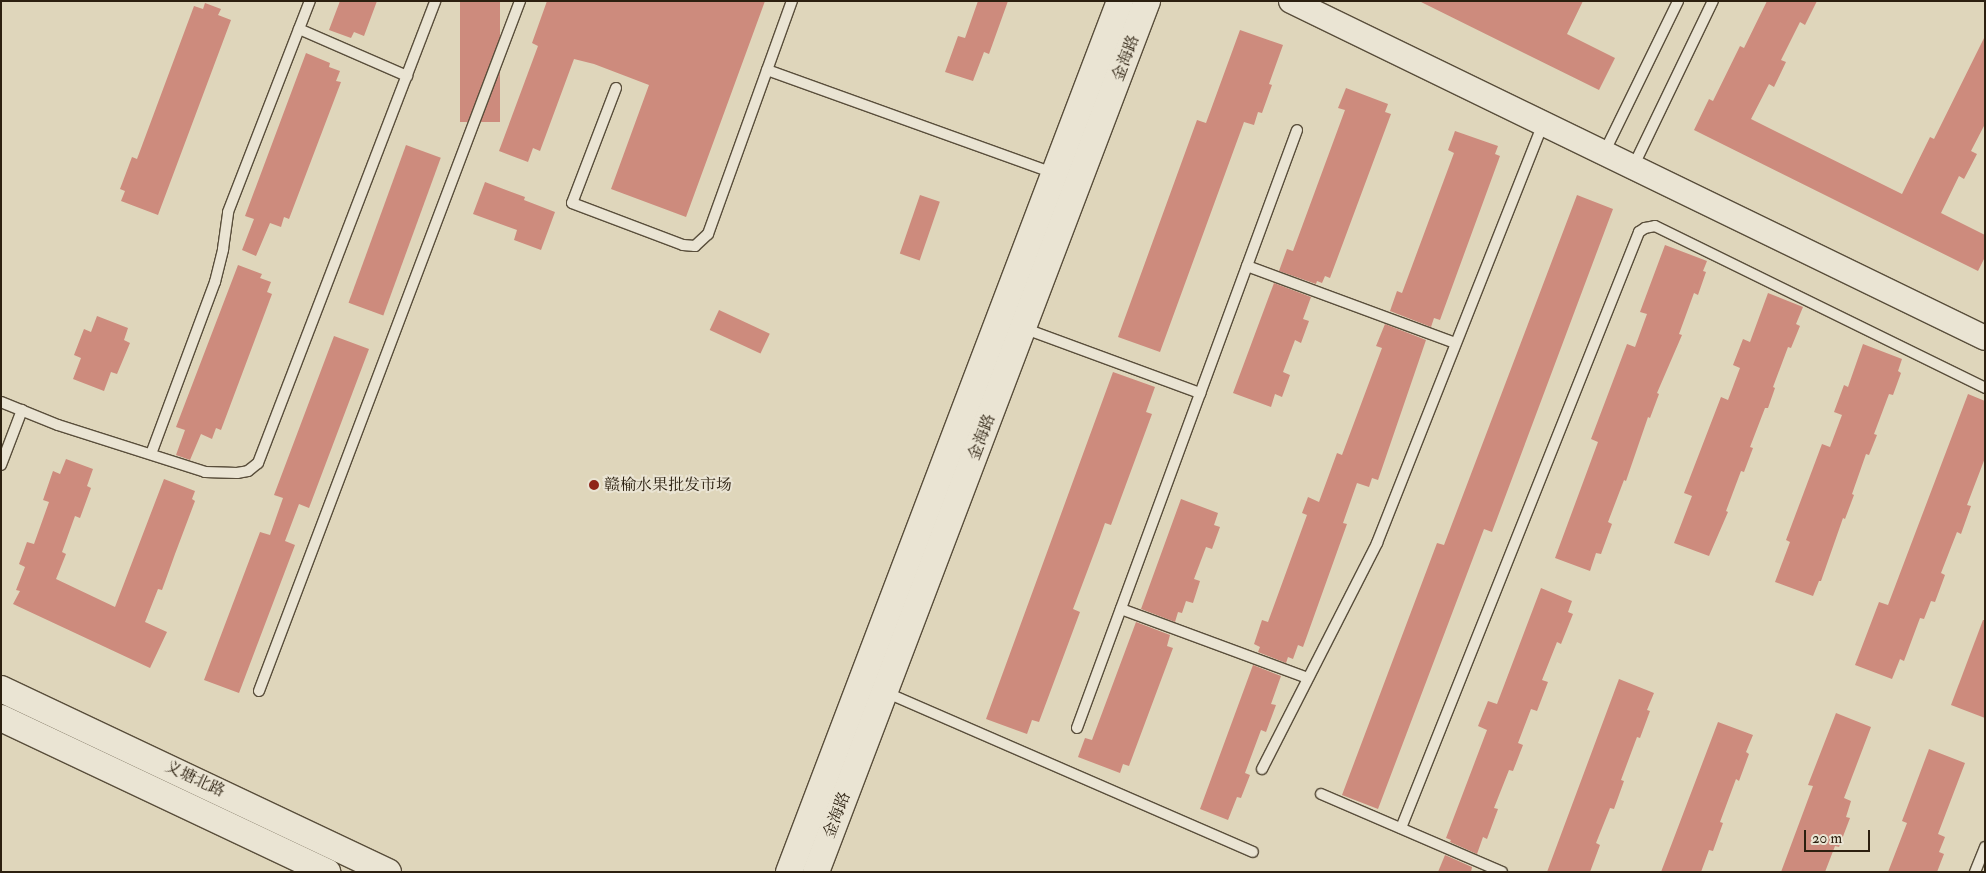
<!DOCTYPE html>
<meta charset="utf-8">
<style>
body{margin:0}
#map{position:relative;width:1986px;height:873px;overflow:hidden;background:#dfd6bb;font-family:"IM FELL Double Pica","Noto Serif SC",serif}
div>[style]{position:absolute}
.building>*{inset:0;background:#cd8b7d;transform-origin:0 0}
.roads{filter:drop-shadow(1px 0 #594e3b) drop-shadow(-1px 0 #594e3b) drop-shadow(0 1px #594e3b) drop-shadow(0 -1px #594e3b)}
.service>*{height:10px;margin:-5px;padding:0 5px;transform-origin:5px;border-radius:5px;background:#eae4d3}
.tertiary>*{height:24px;margin:-12px;padding:0 12px;transform-origin:12px;border-radius:12px;background:#eae4d3}
.secondary>*{height:26px;margin:-13px;padding:0 13px;transform-origin:13px;border-radius:13px;background:#eae4d3}
.dots>*{width:14px;height:14px;translate:-50% -50%;box-sizing:border-box;border:2px solid #eae4d3;border-radius:50%}
span{translate:-50% -50%;white-space:nowrap;text-align:center;line-height:1.15;-webkit-text-stroke:4px #eae4d3;paint-order:stroke}
.street-label{font-size:16px;color:#2c2010}
.poi-label{font-size:16px;color:#2c2010}
.left{translate:0 -50%;text-align:left}
.frame{position:absolute;inset:0;border:2px solid #2c2010;pointer-events:none}
.scale{position:absolute;left:1804px;top:830px;width:66px;height:22px;box-sizing:border-box;border:2px solid #2c2010;border-top:0;padding-left:6px;font-size:15px;line-height:18px;white-space:nowrap;color:#2c2010;-webkit-text-stroke:4px #eae4d3;paint-order:stroke}
</style>
<div id="map">
<div class="building">
<div style="clip-path:polygon(340px 1px,377px 1px,364px 36px,354px 32px,351px 38px,329px 30px)"></div>
<div style="left:460px;top:1px;width:40px;height:121px"></div>
<div style="clip-path:polygon(547px 1px,765px 1px,686px 217px,611px 189px,649px 85px,594px 64px,574px 59px,540px 151px,533px 148px,528px 162px,499px 151px,538px 46px,532px 43px)"></div>
<div style="clip-path:polygon(978px 1px,1008px 1px,989px 54px,984px 52px,973px 81px,945px 72px,958px 36px,965px 38px)"></div>
<div style="clip-path:polygon(1419px 1px,1583px 1px,1567px 34px,1615px 58px,1599px 90px)"></div>
<div style="clip-path:polygon(1767px 1px,1817px 1px,1805px 25px,1800px 22px,1781px 60px,1786px 62px,1774px 87px,1769px 84px,1751px 119px,1902px 194px,1930px 137px,1934px 139px,1985px 36px,1985px 124px,1971px 151px,1977px 154px,1964px 179px,1959px 176px,1941px 213px,1985px 235px,1985px 257px,1978px 271px,1694px 130px,1709px 99px,1713px 101px,1740px 46px,1744px 48px)"></div>
<div style="clip-path:polygon(205px 3px,221px 9px,218px 15px,231px 20px,158px 215px,121px 201px,125px 191px,120px 189px,132px 157px,137px 159px,194px 6px,203px 9px)"></div>
<div style="clip-path:polygon(1240px 30px,1283px 45px,1269px 84px,1272px 85px,1262px 113px,1258px 112px,1254px 125px,1244px 122px,1160px 352px,1118px 337px,1197px 120px,1206px 123px)"></div>
<div style="clip-path:polygon(306px 53px,330px 63px,329px 67px,340px 71px,336px 81px,341px 82px,289px 219px,284px 217px,281px 227px,270px 223px,256px 256px,242px 250px,254px 219px,245px 216px)"></div>
<div style="clip-path:polygon(1346px 88px,1388px 104px,1385px 112px,1391px 114px,1330px 278px,1325px 276px,1322px 283px,1317px 281px,1316px 284px,1279px 271px,1287px 249px,1293px 251px,1345px 110px,1338px 108px)"></div>
<div style="clip-path:polygon(1455px 131px,1498px 146px,1495px 154px,1500px 156px,1440px 320px,1434px 318px,1431px 327px,1390px 311px,1397px 291px,1402px 293px,1454px 153px,1448px 150px)"></div>
<div style="left:406px;top:145px;width:37px;height:168px;rotate:20deg"></div>
<div style="clip-path:polygon(485px 182px,525px 197px,524px 200px,555px 212px,541px 250px,514px 240px,517px 230px,473px 214px)"></div>
<div style="left:920px;top:195px;width:21px;height:62px;rotate:19deg"></div>
<div style="clip-path:polygon(1577px 195px,1613px 209px,1492px 532px,1484px 529px,1378px 809px,1342px 795px,1437px 543px,1444px 545px)"></div>
<div style="clip-path:polygon(1665px 245px,1707px 261px,1703px 271px,1706px 272px,1698px 295px,1694px 293px,1679px 334px,1682px 335px,1657px 393px,1659px 394px,1650px 418px,1648px 417px,1626px 481px,1624px 480px,1608px 522px,1612px 524px,1601px 554px,1596px 553px,1590px 571px,1555px 558px,1598px 442px,1591px 439px,1627px 344px,1635px 347px,1647px 314px,1640px 312px)"></div>
<div style="clip-path:polygon(238px 265px,262px 274px,260px 278px,271px 282px,267px 292px,272px 294px,221px 430px,216px 428px,212px 439px,201px 434px,190px 460px,176px 455px,185px 430px,176px 427px)"></div>
<div style="clip-path:polygon(1274px 283px,1311px 297px,1303px 319px,1309px 321px,1301px 343px,1295px 340px,1283px 372px,1290px 375px,1282px 397px,1275px 394px,1271px 407px,1233px 393px)"></div>
<div style="clip-path:polygon(1768px 293px,1803px 307px,1796px 324px,1800px 326px,1791px 348px,1788px 347px,1773px 387px,1775px 388px,1768px 408px,1765px 408px,1750px 447px,1753px 448px,1744px 472px,1741px 471px,1726px 511px,1728px 512px,1709px 556px,1674px 543px,1692px 496px,1684px 493px,1721px 397px,1728px 400px,1740px 368px,1733px 365px,1743px 339px,1750px 342px)"></div>
<div style="left:719px;top:310px;width:56px;height:22px;rotate:25deg"></div>
<div style="clip-path:polygon(97px 316px,128px 328px,124px 340px,130px 343px,117px 374px,111px 372px,104px 391px,73px 379px,81px 358px,74px 355px,84px 329px,91px 332px)"></div>
<div style="clip-path:polygon(1385px 324px,1426px 340px,1378px 480px,1372px 478px,1369px 487px,1357px 483px,1343px 523px,1347px 524px,1303px 647px,1298px 645px,1293px 659px,1288px 657px,1286px 663px,1258px 652px,1260px 647px,1254px 644px,1262px 620px,1268px 622px,1307px 515px,1302px 513px,1308px 497px,1319px 502px,1337px 453px,1342px 455px,1382px 348px,1376px 346px)"></div>
<div style="clip-path:polygon(334px 336px,369px 349px,309px 508px,299px 504px,285px 541px,295px 545px,239px 693px,204px 680px,260px 532px,270px 535px,283px 498px,274px 495px)"></div>
<div style="clip-path:polygon(1863px 344px,1902px 359px,1898px 371px,1901px 373px,1893px 395px,1889px 394px,1874px 434px,1877px 435px,1869px 455px,1866px 454px,1852px 494px,1854px 495px,1845px 519px,1843px 518px,1821px 581px,1819px 581px,1813px 596px,1775px 582px,1790px 542px,1786px 540px,1822px 444px,1830px 447px,1842px 415px,1834px 412px,1844px 385px,1848px 387px)"></div>
<div style="clip-path:polygon(1113px 372px,1155px 387px,1146px 412px,1152px 414px,1111px 525px,1105px 523px,1099px 540px,1073px 609px,1080px 612px,1039px 722px,1032px 720px,1027px 734px,986px 719px)"></div>
<div style="clip-path:polygon(1968px 394px,1985px 401px,1985px 458px,1967px 505px,1971px 506px,1961px 534px,1957px 532px,1941px 573px,1945px 575px,1935px 602px,1931px 601px,1924px 619px,1920px 618px,1904px 661px,1900px 659px,1892px 679px,1855px 665px,1879px 602px,1888px 605px)"></div>
<div style="clip-path:polygon(66px 459px,93px 469px,87px 486px,91px 488px,80px 518px,75px 516px,62px 552px,66px 554px,56px 579px,115px 607px,164px 479px,195px 491px,192px 499px,195px 501px,175px 554px,162px 590px,158px 589px,145px 622px,167px 632px,150px 668px,13px 604px,20px 591px,16px 590px,25px 567px,19px 564px,27px 542px,34px 544px,49px 502px,43px 500px,53px 471px,60px 474px)"></div>
<div style="clip-path:polygon(1181px 499px,1218px 513px,1214px 525px,1220px 527px,1212px 549px,1206px 547px,1194px 579px,1200px 581px,1193px 603px,1186px 601px,1182px 613px,1178px 612px,1175px 622px,1141px 609px)"></div>
<div style="clip-path:polygon(1541px 588px,1572px 601px,1568px 612px,1573px 614px,1561px 644px,1557px 642px,1542px 680px,1548px 682px,1537px 711px,1531px 709px,1518px 743px,1523px 745px,1513px 771px,1509px 770px,1494px 808px,1498px 809px,1487px 839px,1483px 837px,1477px 854px,1450px 842px,1451px 840px,1446px 838px,1487px 730px,1478px 726px,1488px 701px,1497px 704px)"></div>
<div style="clip-path:polygon(1983px 620px,1985px 620px,1985px 718px,1951px 705px)"></div>
<div style="clip-path:polygon(1136px 622px,1170px 635px,1167px 646px,1173px 648px,1129px 766px,1123px 764px,1120px 773px,1078px 757px,1085px 738px,1092px 740px)"></div>
<div style="clip-path:polygon(1253px 665px,1281px 676px,1271px 704px,1276px 705px,1266px 732px,1261px 730px,1245px 773px,1250px 775px,1241px 798px,1237px 797px,1228px 820px,1200px 809px)"></div>
<div style="clip-path:polygon(1619px 679px,1654px 693px,1647px 710px,1650px 711px,1640px 738px,1637px 737px,1621px 780px,1624px 781px,1614px 809px,1610px 808px,1596px 843px,1600px 845px,1590px 872px,1547px 872px)"></div>
<div style="clip-path:polygon(1836px 713px,1871px 727px,1844px 798px,1851px 801px,1846px 817px,1850px 818px,1839px 847px,1835px 846px,1825px 872px,1781px 872px,1813px 786px,1808px 785px)"></div>
<div style="clip-path:polygon(1718px 722px,1753px 735px,1746px 752px,1749px 754px,1739px 781px,1736px 779px,1720px 822px,1723px 823px,1713px 851px,1709px 850px,1701px 872px,1661px 872px)"></div>
<div style="clip-path:polygon(1929px 749px,1965px 763px,1938px 834px,1945px 837px,1939px 852px,1944px 854px,1937px 872px,1888px 872px,1907px 823px,1902px 821px)"></div>
<div style="clip-path:polygon(1445px 855px,1472px 867px,1471px 872px,1438px 872px)"></div>
</div>
<div class="roads">
<div class="service">
<div style="left:299px;top:29px;width:118px;rotate:23.5deg"></div>
<div style="left:767px;top:70px;width:304px;rotate:19.8deg"></div>
<div style="left:616px;top:88px;width:123px;rotate:110.9deg"></div>
<div style="left:572px;top:203px;width:119px;rotate:20.7deg"></div>
<div style="left:683px;top:245px;width:12px;rotate:5deg"></div>
<div style="left:695px;top:246px;width:18px;rotate:-43deg"></div>
<div style="left:708px;top:234px;width:248px;rotate:-70.2deg"></div>
<div style="left:1604px;top:153px;width:169px;rotate:-64deg"></div>
<div style="left:1633px;top:167px;width:184px;rotate:-64.3deg"></div>
<div style="left:1247px;top:266px;width:222px;rotate:20.3deg"></div>
<div style="left:1023px;top:328px;width:189px;rotate:20.2deg"></div>
<div style="left:1px;top:402px;width:61px;rotate:22deg"></div>
<div style="left:58px;top:425px;width:154px;rotate:17.7deg"></div>
<div style="left:205px;top:472px;width:32px;rotate:2deg"></div>
<div style="left:237px;top:473px;width:11px;rotate:-10deg"></div>
<div style="left:248px;top:471px;width:13px;rotate:-39deg"></div>
<div style="left:258px;top:463px;width:495px;rotate:-69deg"></div>
<div style="left:151px;top:454px;width:184px;rotate:-69.6deg"></div>
<div style="left:215px;top:282px;width:34px;rotate:-76deg"></div>
<div style="left:223px;top:249px;width:37px;rotate:-82deg"></div>
<div style="left:228px;top:212px;width:226px;rotate:-68.8deg"></div>
<div style="left:1px;top:465px;width:59px;rotate:-69.1deg"></div>
<div style="left:1121px;top:609px;width:199px;rotate:20.3deg"></div>
<div style="left:259px;top:691px;width:738px;rotate:-69.28deg"></div>
<div style="left:885px;top:692px;width:401px;rotate:23.5deg"></div>
<div style="left:1077px;top:728px;width:637px;rotate:-69.8deg"></div>
<div style="left:1262px;top:769px;width:254px;rotate:-63deg"></div>
<div style="left:1377px;top:543px;width:452px;rotate:-68.4deg"></div>
<div style="left:1321px;top:794px;width:197px;rotate:23.3deg"></div>
<div style="left:1401px;top:828px;width:642px;rotate:-68.23deg"></div>
<div style="left:1639px;top:232px;width:7px;rotate:-34deg"></div>
<div style="left:1645px;top:228px;width:10px;rotate:-11deg"></div>
<div style="left:1655px;top:226px;width:368px;rotate:26.1deg"></div>
<div style="left:1975px;top:872px;width:27px;rotate:-68deg"></div>
</div>
<div class="tertiary">
<div style="left:1291px;top:1px;width:771px;rotate:25.9deg"></div>
</div>
<div class="secondary">
<div style="left:1px;top:689px;width:428px;rotate:25.3deg"></div>
<div style="left:1px;top:718px;width:361px;rotate:25.3deg"></div>
<div style="left:789px;top:872px;width:932px;rotate:-69.19deg"></div>
<div style="left:816px;top:872px;width:932px;rotate:-69.19deg"></div>
</div>
</div>
<div class="dots">
<div style="left:594px;top:485px;background:#8f2418"></div>
</div>
<div class="street-label">
<span style="left:1126px;top:58px;rotate:-69deg">金海路</span>
<span style="left:982px;top:437px;rotate:-69deg">金海路</span>
<span style="left:195px;top:779px;rotate:25deg">义塘北路</span>
<span style="left:837px;top:815px;rotate:-69deg">金海路</span>
</div>
<div class="poi-label">
<span class="left" style="left:604px;top:485px">赣榆水果批发市场</span>
</div>
<div class="frame"></div>
<div class="scale">20 m</div>
</div>
